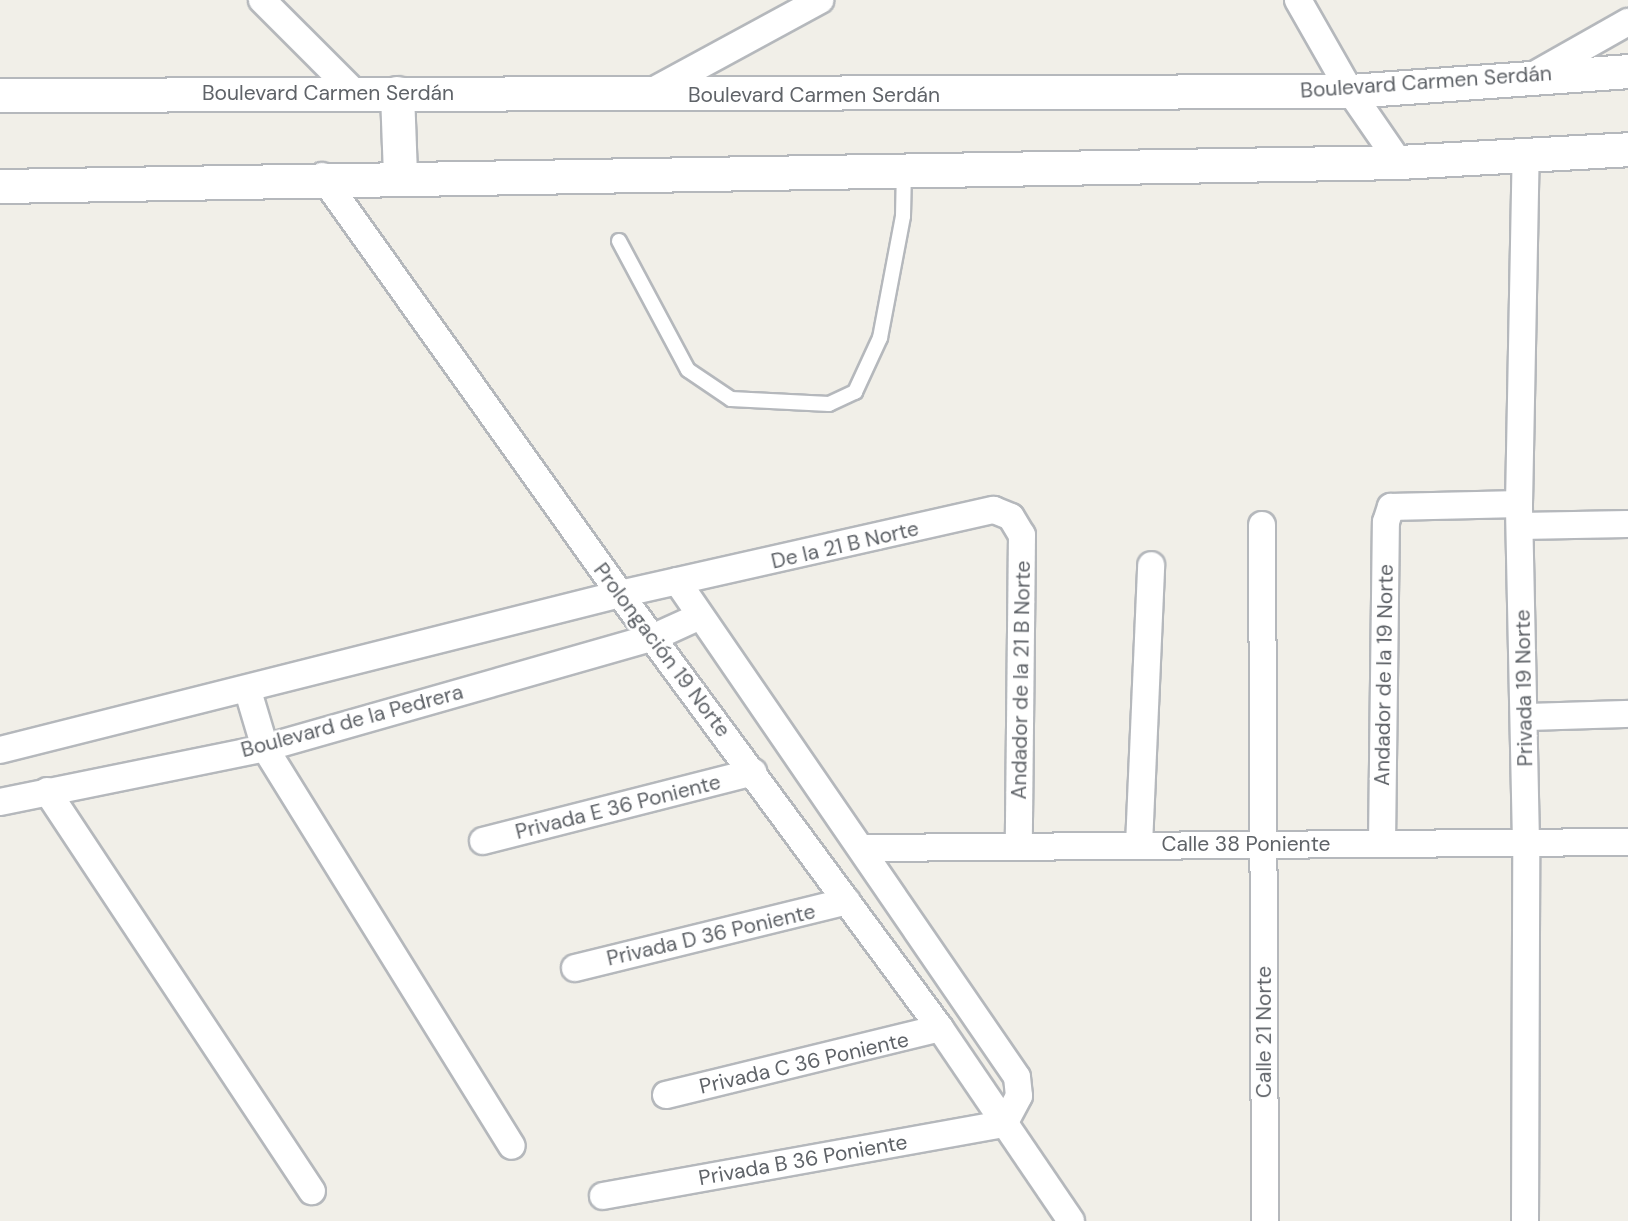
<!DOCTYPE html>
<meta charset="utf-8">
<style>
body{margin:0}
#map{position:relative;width:1628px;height:1221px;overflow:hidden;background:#f1efe8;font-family:"DM Sans",sans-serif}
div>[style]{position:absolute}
.roads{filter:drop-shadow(2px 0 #b5b8bc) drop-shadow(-2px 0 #b5b8bc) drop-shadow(0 2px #b5b8bc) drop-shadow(0 -2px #b5b8bc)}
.lane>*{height:14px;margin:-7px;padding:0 7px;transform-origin:7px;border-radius:7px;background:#fff}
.street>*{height:26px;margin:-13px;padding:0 13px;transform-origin:13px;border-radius:13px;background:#fff}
.secondary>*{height:33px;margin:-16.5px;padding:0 16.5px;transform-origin:16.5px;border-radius:16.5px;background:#fff}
span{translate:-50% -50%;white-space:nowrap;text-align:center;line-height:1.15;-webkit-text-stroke:5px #fff;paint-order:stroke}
.street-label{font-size:21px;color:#5f6368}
</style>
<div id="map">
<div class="roads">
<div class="lane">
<div style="left:619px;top:241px;width:146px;rotate:61.9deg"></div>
<div style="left:688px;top:370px;width:52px;rotate:34deg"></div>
<div style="left:731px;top:399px;width:98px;rotate:2.9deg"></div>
<div style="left:829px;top:404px;width:29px;rotate:-25deg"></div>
<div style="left:855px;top:392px;width:60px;rotate:-65.2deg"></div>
<div style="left:880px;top:338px;width:124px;rotate:-79.3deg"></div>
<div style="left:903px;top:216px;width:47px;rotate:-88.8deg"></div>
</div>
<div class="street">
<div style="left:262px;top:0;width:132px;rotate:45deg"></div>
<div style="left:1298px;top:0;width:105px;rotate:60.3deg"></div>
<div style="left:1350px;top:91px;width:86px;rotate:55.4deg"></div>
<div style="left:1536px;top:74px;width:106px;rotate:-29.5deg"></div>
<div style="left:649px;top:93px;width:195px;rotate:-28.5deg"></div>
<div style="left:322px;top:176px;width:513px;rotate:54.51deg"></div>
<div style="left:620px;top:594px;width:539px;rotate:53.6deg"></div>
<div style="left:940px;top:1028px;width:233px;rotate:55.8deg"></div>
<div style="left:1262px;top:525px;width:696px;rotate:89.75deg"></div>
<div style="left:1520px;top:526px;width:108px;rotate:-1.1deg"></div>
<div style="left:677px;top:581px;width:601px;rotate:55.57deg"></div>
<div style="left:1017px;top:1077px;width:19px;rotate:84deg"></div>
<div style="left:1019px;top:1096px;width:32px;rotate:118deg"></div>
<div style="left:248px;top:691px;width:59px;rotate:73.4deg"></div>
<div style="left:265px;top:748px;width:468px;rotate:58.2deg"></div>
<div style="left:1525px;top:717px;width:103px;rotate:-1.7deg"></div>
<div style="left:0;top:750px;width:639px;rotate:-14.12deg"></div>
<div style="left:620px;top:594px;width:383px;rotate:-12.7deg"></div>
<div style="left:994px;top:510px;width:18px;rotate:22deg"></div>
<div style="left:1011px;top:517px;width:21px;rotate:59deg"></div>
<div style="left:1022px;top:535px;width:310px;rotate:90.6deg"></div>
<div style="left:47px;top:791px;width:480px;rotate:56.5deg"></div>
<div style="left:0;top:802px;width:270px;rotate:-11.5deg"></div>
<div style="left:265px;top:748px;width:402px;rotate:-15.9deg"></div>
<div style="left:652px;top:638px;width:51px;rotate:-24.5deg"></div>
<div style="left:483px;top:841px;width:279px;rotate:-14.3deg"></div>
<div style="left:1382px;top:843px;width:321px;rotate:-89.3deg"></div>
<div style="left:1386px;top:522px;width:16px;rotate:-72deg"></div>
<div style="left:1391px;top:507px;width:128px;rotate:-1.3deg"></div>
<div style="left:1139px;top:845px;width:280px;rotate:-87.5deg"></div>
<div style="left:864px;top:848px;width:764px;rotate:-0.45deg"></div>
<div style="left:575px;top:968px;width:280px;rotate:-13.8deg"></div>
<div style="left:666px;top:1095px;width:282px;rotate:-13.7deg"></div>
<div style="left:603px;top:1196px;width:407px;rotate:-10.2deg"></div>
<div style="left:1525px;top:1221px;width:378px;rotate:-89.8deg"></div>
<div style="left:1526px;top:843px;width:339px;rotate:-91.2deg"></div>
<div style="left:1519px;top:504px;width:350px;rotate:-88.9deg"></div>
</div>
<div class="secondary">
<div style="left:397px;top:93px;width:83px;rotate:87.9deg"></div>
<div style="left:0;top:95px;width:1350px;rotate:-0.17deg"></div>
<div style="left:1350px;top:91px;width:279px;rotate:-4.1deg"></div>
<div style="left:0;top:186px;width:1399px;rotate:-0.98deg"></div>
<div style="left:1399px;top:162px;width:229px;rotate:-3.2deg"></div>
</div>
</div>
<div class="street-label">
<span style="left:1426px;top:82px;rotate:-4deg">Boulevard Carmen Serdán</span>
<span style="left:328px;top:93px">Boulevard Carmen Serdán</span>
<span style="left:814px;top:95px">Boulevard Carmen Serdán</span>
<span style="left:845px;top:545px;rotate:-13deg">De la 21 B Norte</span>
<span style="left:662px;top:650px;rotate:53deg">Prolongación 19 Norte</span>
<span style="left:1384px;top:675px;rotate:-89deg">Andador de la 19 Norte</span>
<span style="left:1021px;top:680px;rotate:-89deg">Andador de la 21 B Norte</span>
<span style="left:1524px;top:688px;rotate:-91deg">Privada 19 Norte</span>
<span style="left:352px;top:721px;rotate:-15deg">Boulevard de la Pedrera</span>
<span style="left:618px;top:807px;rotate:-14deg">Privada E 36 Poniente</span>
<span style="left:1246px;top:844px">Calle 38 Poniente</span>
<span style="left:711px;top:935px;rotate:-13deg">Privada D 36 Poniente</span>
<span style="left:1264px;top:1032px;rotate:-90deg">Calle 21 Norte</span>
<span style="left:804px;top:1063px;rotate:-13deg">Privada C 36 Poniente</span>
<span style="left:803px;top:1160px;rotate:-10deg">Privada B 36 Poniente</span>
</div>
</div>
